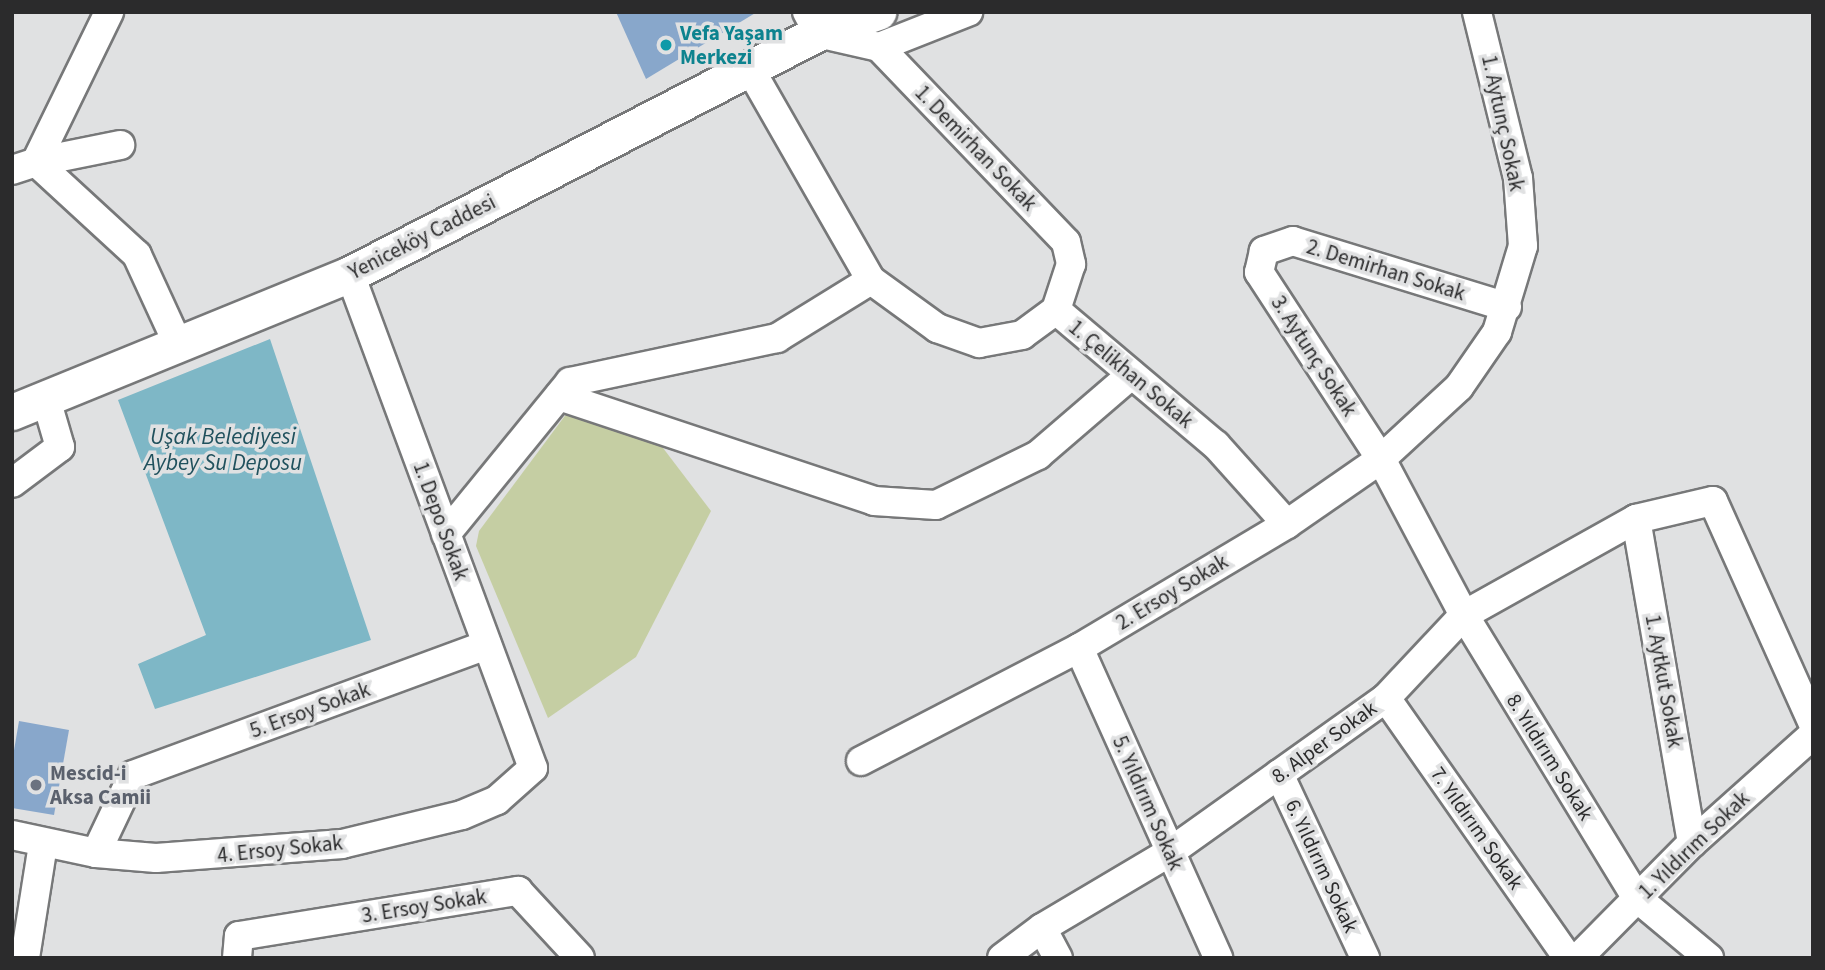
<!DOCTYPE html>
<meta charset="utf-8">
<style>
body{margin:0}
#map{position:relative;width:1825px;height:970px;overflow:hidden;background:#e0e1e2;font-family:"Source Sans 3",sans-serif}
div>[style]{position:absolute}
.green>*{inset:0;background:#c5cea3}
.water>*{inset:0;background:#7eb7c6}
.building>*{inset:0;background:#88a7cb}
.roads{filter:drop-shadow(2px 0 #777879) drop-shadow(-2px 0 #777879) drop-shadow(0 2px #777879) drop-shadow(0 -2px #777879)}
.minor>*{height:28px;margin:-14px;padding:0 14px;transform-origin:14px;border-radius:14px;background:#fff}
.tertiary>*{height:35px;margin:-17.5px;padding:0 17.5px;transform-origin:17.5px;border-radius:17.5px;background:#fff}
.dots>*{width:19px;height:19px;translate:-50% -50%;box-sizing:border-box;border:4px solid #e0e1e2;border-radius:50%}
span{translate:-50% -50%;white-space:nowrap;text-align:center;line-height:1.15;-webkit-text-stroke:7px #e0e1e2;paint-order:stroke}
.culture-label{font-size:21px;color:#0d838f;font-weight:700}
.left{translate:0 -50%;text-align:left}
.street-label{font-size:21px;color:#2b2b2c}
.worship-label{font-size:21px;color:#5b616d;font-weight:700}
.water-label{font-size:23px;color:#20515d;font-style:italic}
.frame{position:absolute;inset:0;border:14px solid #2b2b2c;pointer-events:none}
</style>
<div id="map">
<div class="green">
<div style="clip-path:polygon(573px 405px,660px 444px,711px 511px,636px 657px,548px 718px,476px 546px,479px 531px)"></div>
</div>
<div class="water">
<div style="clip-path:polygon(270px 339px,371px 640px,155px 709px,138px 664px,206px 635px,118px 400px)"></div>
</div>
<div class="building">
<div style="clip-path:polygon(616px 12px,757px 12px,646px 79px)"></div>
<div style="clip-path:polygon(19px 721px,69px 730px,54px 815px,12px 808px,12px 762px)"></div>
</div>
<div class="roads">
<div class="minor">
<div style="left:807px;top:12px;width:24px;rotate:62deg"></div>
<div style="left:818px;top:33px;width:63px;rotate:12.9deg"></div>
<div style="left:879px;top:47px;width:270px;rotate:46.2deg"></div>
<div style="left:1066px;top:242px;width:23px;rotate:77deg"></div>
<div style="left:1071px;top:264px;width:48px;rotate:108.1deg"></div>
<div style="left:879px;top:47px;width:96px;rotate:-21.5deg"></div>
<div style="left:750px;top:69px;width:243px;rotate:60.2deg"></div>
<div style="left:871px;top:280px;width:82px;rotate:36deg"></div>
<div style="left:937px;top:328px;width:45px;rotate:19.7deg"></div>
<div style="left:979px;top:343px;width:44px;rotate:-10.5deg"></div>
<div style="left:1022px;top:335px;width:42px;rotate:-36.3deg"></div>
<div style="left:1056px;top:310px;width:209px;rotate:40.2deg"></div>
<div style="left:1216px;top:445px;width:106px;rotate:48.1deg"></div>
<div style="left:36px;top:162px;width:137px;rotate:42.6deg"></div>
<div style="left:137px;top:255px;width:98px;rotate:65.3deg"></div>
<div style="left:36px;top:162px;width:86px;rotate:-11.4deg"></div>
<div style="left:12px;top:170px;width:25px;rotate:-18deg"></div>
<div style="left:36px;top:162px;width:167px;rotate:-64deg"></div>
<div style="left:1507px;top:307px;width:224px;rotate:-162.9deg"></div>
<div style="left:1293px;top:241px;width:31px;rotate:161deg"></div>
<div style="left:1264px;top:251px;width:22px;rotate:103deg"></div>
<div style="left:1259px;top:272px;width:223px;rotate:56.9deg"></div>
<div style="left:1381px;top:459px;width:177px;rotate:62deg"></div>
<div style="left:1464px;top:615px;width:332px;rotate:58.6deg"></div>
<div style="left:1637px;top:898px;width:94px;rotate:39.8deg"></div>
<div style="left:559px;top:396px;width:332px;rotate:18.4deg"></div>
<div style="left:874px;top:501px;width:62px;rotate:3.7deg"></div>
<div style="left:936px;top:505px;width:114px;rotate:-26.1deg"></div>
<div style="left:1038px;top:455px;width:123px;rotate:-40.7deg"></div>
<div style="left:12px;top:483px;width:60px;rotate:-36.9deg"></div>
<div style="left:60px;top:447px;width:50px;rotate:-106.3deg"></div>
<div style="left:1636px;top:519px;width:329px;rotate:80.2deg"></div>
<div style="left:446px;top:534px;width:196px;rotate:-50.8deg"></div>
<div style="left:570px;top:382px;width:212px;rotate:-12deg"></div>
<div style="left:777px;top:338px;width:110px;rotate:-31.7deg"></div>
<div style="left:1079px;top:648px;width:340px;rotate:65.8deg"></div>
<div style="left:1386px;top:698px;width:317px;rotate:55deg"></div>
<div style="left:861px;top:761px;width:246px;rotate:-27.4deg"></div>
<div style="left:1079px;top:648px;width:242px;rotate:-30.8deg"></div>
<div style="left:1287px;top:524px;width:114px;rotate:-34.7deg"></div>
<div style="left:1381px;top:459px;width:106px;rotate:-42.7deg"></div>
<div style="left:1459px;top:387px;width:67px;rotate:-55.4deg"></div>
<div style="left:1497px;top:332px;width:90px;rotate:-73.2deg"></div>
<div style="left:1523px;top:246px;width:68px;rotate:-94.2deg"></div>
<div style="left:1518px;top:178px;width:171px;rotate:-103.9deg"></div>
<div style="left:1279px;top:774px;width:203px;rotate:64.9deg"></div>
<div style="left:12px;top:835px;width:86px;rotate:12.1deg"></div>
<div style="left:96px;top:853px;width:60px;rotate:4.8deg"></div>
<div style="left:156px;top:858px;width:187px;rotate:-4.3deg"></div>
<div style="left:342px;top:844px;width:123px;rotate:-13.6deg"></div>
<div style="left:462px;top:815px;width:38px;rotate:-23deg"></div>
<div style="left:497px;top:800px;width:48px;rotate:-41.6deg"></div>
<div style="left:533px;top:768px;width:527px;rotate:-110.33deg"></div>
<div style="left:96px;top:853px;width:86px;rotate:-64.6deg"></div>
<div style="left:133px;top:775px;width:377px;rotate:-20.2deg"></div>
<div style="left:1042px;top:928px;width:34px;rotate:62deg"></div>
<div style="left:25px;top:958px;width:115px;rotate:-81deg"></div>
<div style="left:237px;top:958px;width:22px;rotate:-85deg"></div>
<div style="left:239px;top:936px;width:283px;rotate:-9.2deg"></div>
<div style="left:518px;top:891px;width:91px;rotate:47.2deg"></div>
<div style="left:1002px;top:958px;width:50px;rotate:-36.9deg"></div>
<div style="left:1042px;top:928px;width:149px;rotate:-30.7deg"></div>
<div style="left:1170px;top:852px;width:265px;rotate:-35.5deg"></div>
<div style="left:1386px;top:698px;width:114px;rotate:-46.8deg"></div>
<div style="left:1464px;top:615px;width:197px;rotate:-29.2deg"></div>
<div style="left:1636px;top:519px;width:79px;rotate:-13.2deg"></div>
<div style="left:1713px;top:501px;width:243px;rotate:65.8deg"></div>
<div style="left:1578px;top:958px;width:162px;rotate:-45.3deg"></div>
<div style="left:1692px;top:843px;width:162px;rotate:-41.8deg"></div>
</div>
<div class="tertiary">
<div style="left:12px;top:412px;width:365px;rotate:-22.2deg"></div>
<div style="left:350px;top:274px;width:526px;rotate:-27.25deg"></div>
<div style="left:818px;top:33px;width:64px;rotate:-19.3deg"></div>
</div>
</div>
<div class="dots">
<div style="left:666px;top:45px;background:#0f9aa8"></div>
<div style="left:36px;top:785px;background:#6b7280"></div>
</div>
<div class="culture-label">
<span class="left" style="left:680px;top:45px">Vefa Yaşam<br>Merkezi</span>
</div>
<div class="street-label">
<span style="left:1503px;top:123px;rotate:78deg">1. Aytunç Sokak</span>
<span style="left:976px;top:148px;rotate:46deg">1. Demirhan Sokak</span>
<span style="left:422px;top:237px;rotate:-27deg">Yeniceköy Caddesi</span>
<span style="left:1386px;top:270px;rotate:17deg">2. Demirhan Sokak</span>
<span style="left:1314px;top:356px;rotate:57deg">3. Aytunç Sokak</span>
<span style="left:1131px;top:374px;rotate:40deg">1. Çelikhan Sokak</span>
<span style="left:441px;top:521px;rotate:70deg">1. Depo Sokak</span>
<span style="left:1172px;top:592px;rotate:-31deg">2. Ersoy Sokak</span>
<span style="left:1664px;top:681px;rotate:80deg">1. Aytkut Sokak</span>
<span style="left:310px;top:710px;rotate:-20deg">5. Ersoy Sokak</span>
<span style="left:1324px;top:742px;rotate:-36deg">8. Alper Sokak</span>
<span style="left:1550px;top:757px;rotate:58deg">8. Yıldırım Sokak</span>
<span style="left:1148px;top:803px;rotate:66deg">5. Yıldırım Sokak</span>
<span style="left:1477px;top:828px;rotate:55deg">7. Yıldırım Sokak</span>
<span style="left:1694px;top:845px;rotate:-44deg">1. Yıldırım Sokak</span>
<span style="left:280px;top:849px;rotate:-6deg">4. Ersoy Sokak</span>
<span style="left:1322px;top:866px;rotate:65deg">6. Yıldırım Sokak</span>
<span style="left:424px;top:906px;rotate:-9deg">3. Ersoy Sokak</span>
</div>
<div class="worship-label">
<span class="left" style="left:50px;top:785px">Mescid-i<br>Aksa Camii</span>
</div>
<div class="water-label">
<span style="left:223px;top:450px">Uşak Belediyesi<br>Aybey Su Deposu</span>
</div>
<div class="frame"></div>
</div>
